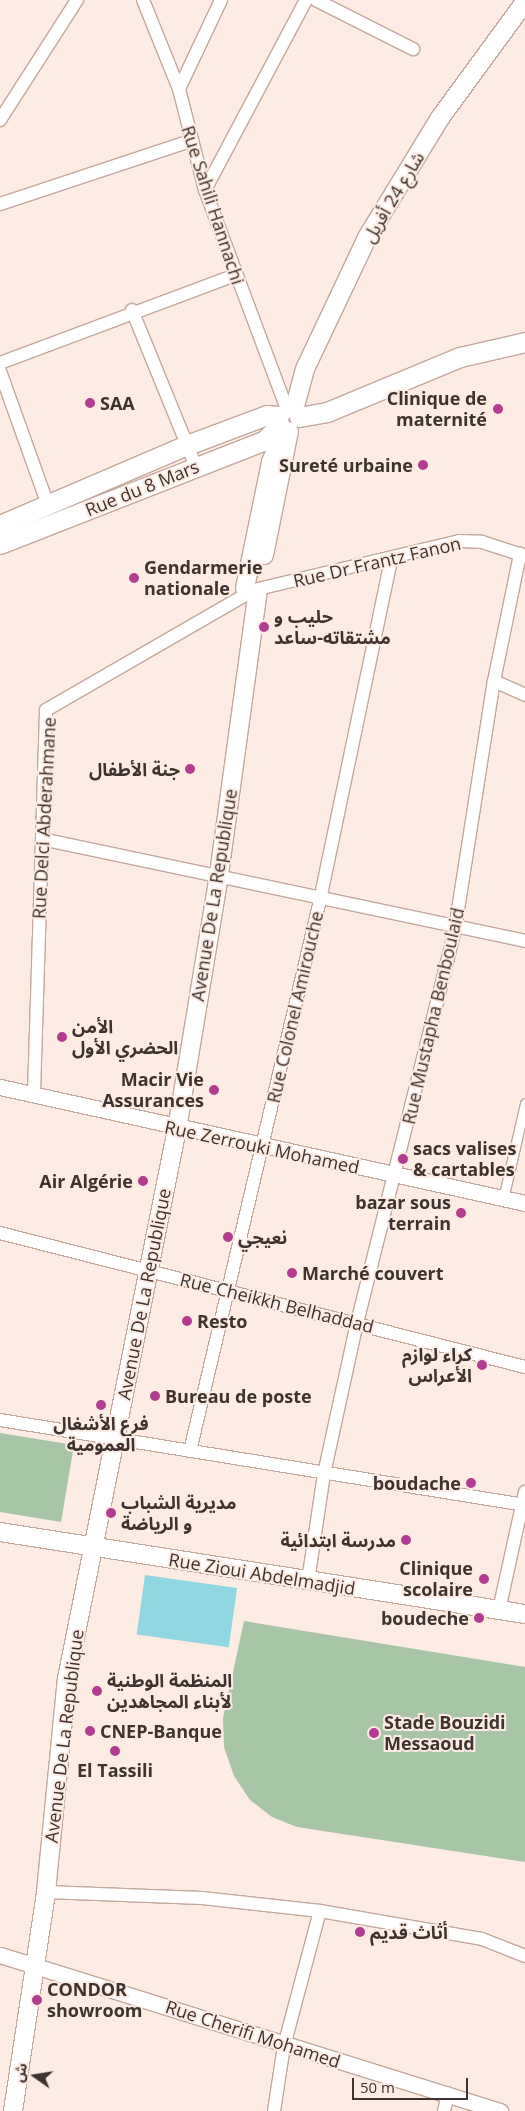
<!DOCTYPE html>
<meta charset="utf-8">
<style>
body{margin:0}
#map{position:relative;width:525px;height:2111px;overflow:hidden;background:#fdece4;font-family:"Open Sans","Noto Sans Arabic",sans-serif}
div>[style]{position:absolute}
.green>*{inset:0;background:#a9c5a7}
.water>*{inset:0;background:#91d6e3;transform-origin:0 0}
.roads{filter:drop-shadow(1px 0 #c3a89c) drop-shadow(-1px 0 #c3a89c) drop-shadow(0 1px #c3a89c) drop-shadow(0 -1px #c3a89c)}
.pedestrian>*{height:9px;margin:-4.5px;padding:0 4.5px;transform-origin:4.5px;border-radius:4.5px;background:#fff}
.minor>*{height:12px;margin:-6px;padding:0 6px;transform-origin:6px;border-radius:6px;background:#fff}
.tertiary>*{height:15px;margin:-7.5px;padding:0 7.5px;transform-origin:7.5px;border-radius:7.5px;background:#fff}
.secondary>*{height:18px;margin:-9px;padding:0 9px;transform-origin:9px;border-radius:9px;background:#fff}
.primary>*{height:19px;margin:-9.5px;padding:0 9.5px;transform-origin:9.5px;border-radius:9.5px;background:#fff}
.dots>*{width:14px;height:14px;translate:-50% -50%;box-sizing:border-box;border:2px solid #fdece4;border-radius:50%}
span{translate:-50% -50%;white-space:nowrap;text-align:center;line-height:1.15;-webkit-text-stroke:4px #fdece4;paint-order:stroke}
.street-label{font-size:18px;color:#3e332e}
.poi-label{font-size:18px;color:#3e332e;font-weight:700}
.right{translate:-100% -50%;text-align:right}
.left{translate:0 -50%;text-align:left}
.north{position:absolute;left:10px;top:2051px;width:50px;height:50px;-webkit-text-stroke:4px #fdece4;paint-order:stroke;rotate:283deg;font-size:14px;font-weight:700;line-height:20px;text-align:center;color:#3e332e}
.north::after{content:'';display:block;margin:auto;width:18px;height:22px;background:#3e332e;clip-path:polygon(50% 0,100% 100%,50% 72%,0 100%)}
.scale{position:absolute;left:352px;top:2078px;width:116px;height:22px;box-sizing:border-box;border:2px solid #3e332e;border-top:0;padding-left:6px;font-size:15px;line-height:18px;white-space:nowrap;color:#3e332e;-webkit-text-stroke:4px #fdece4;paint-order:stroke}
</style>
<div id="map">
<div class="green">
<div style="clip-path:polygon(0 1433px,74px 1445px,61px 1522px,0 1512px)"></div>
<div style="clip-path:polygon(244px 1621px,525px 1667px,525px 1862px,297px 1827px,272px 1817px,250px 1800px,234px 1776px,224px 1747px,223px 1718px)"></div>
</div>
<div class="water">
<div style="left:145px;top:1575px;width:93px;height:60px;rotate:8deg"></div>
</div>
<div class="roads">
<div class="pedestrian">
<div style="left:503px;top:1199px;width:98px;rotate:-77deg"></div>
</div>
<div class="minor">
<div style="left:143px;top:0;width:96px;rotate:68deg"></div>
<div style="left:179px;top:89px;width:104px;rotate:75.6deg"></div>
<div style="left:205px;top:190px;width:234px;rotate:69.5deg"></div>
<div style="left:316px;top:0;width:109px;rotate:26.8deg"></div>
<div style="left:179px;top:89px;width:98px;rotate:-64.7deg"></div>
<div style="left:0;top:120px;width:143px;rotate:-57.3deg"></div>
<div style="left:205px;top:190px;width:215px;rotate:-62deg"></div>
<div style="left:0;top:204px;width:200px;rotate:-18.3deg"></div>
<div style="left:132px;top:310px;width:170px;rotate:67.8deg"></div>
<div style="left:0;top:363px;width:251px;rotate:-20.5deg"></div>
<div style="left:0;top:371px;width:142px;rotate:70.3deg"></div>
<div style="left:258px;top:589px;width:207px;rotate:-13.4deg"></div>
<div style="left:459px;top:541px;width:23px;rotate:2deg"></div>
<div style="left:482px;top:542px;width:45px;rotate:18deg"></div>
<div style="left:494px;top:681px;width:34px;rotate:24deg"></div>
<div style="left:42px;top:839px;width:494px;rotate:11.9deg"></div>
<div style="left:34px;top:1093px;width:383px;rotate:-88.2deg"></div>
<div style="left:46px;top:710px;width:230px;rotate:-30deg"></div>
<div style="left:0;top:1233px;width:542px;rotate:14.32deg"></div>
<div style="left:0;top:1420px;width:532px;rotate:9.2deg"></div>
<div style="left:190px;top:1451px;width:566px;rotate:-76.72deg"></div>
<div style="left:320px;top:900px;width:347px;rotate:-78.2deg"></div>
<div style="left:308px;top:1581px;width:108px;rotate:-81.5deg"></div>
<div style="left:324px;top:1474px;width:155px;rotate:-77.7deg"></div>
<div style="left:357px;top:1323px;width:406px;rotate:-76deg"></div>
<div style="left:455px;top:929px;width:251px;rotate:-81.1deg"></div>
<div style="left:494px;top:681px;width:130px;rotate:-78.4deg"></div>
<div style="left:499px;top:1610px;width:121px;rotate:-77.6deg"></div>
<div style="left:46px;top:1892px;width:156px;rotate:2.2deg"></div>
<div style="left:202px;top:1898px;width:119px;rotate:6.3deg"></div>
<div style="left:320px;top:1911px;width:164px;rotate:9.8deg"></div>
<div style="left:482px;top:1939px;width:46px;rotate:21.6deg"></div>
<div style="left:274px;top:2111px;width:66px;rotate:-81.3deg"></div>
<div style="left:284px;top:2046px;width:140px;rotate:-75.1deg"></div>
<div style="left:444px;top:2111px;width:18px;rotate:-77deg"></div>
</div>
<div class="tertiary">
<div style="left:0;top:1087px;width:538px;rotate:12.46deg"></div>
<div style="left:0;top:1955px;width:524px;rotate:17.33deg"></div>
</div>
<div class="secondary">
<div style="left:294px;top:410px;width:42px;rotate:-75deg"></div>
<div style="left:305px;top:369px;width:147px;rotate:-64.7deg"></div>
<div style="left:368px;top:236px;width:138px;rotate:-58.6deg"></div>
<div style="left:440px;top:118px;width:144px;rotate:-53.8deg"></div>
<div style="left:264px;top:555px;width:126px;rotate:-78.6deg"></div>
<div style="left:245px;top:588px;width:129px;rotate:-78.3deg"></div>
<div style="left:271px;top:462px;width:35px;rotate:-68deg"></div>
<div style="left:0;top:1532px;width:531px;rotate:8.88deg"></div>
<div style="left:13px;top:2111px;width:221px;rotate:-81.4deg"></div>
<div style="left:46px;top:1892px;width:215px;rotate:-84.4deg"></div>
<div style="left:67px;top:1678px;width:560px;rotate:-78.67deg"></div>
<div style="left:177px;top:1129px;width:258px;rotate:-80.6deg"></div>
<div style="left:219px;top:874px;width:282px;rotate:-82.2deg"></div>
</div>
<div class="primary">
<div style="left:299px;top:417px;width:28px;rotate:-10deg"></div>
<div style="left:327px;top:412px;width:144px;rotate:-22.5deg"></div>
<div style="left:460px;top:357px;width:67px;rotate:-13deg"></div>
<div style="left:0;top:525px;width:203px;rotate:-23.2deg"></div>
<div style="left:187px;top:445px;width:85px;rotate:-20.6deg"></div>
<div style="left:267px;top:415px;width:12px;rotate:5deg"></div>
<div style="left:0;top:544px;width:285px;rotate:-21.4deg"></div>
<div style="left:265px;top:440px;width:21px;rotate:-45deg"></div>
</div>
</div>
<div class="dots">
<div style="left:90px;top:403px;background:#b33b90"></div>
<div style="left:498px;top:409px;background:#b33b90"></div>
<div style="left:423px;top:465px;background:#b33b90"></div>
<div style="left:134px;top:578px;background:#b33b90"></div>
<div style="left:264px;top:627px;background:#b33b90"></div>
<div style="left:190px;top:769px;background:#b33b90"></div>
<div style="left:62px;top:1037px;background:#b33b90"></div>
<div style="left:214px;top:1090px;background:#b33b90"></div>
<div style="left:403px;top:1159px;background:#b33b90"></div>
<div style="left:143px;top:1181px;background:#b33b90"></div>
<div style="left:461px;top:1213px;background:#b33b90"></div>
<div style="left:228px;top:1237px;background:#b33b90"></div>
<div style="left:292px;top:1273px;background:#b33b90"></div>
<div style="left:187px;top:1321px;background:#b33b90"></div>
<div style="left:482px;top:1365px;background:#b33b90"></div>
<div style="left:155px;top:1396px;background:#b33b90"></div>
<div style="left:101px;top:1405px;background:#b33b90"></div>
<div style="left:471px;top:1483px;background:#b33b90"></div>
<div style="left:111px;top:1513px;background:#b33b90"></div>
<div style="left:406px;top:1540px;background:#b33b90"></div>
<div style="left:484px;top:1579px;background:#b33b90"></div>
<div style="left:479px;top:1618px;background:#b33b90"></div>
<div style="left:97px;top:1691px;background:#b33b90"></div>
<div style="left:90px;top:1731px;background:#b33b90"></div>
<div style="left:374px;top:1733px;background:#b33b90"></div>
<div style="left:115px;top:1751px;background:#b33b90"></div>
<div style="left:360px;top:1932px;background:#b33b90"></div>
<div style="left:37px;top:2000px;background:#b33b90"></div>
</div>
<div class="street-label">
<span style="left:393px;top:197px;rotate:-59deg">شارع 24 أفريل</span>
<span style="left:213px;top:205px;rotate:72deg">Rue Sahili Hannachi</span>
<span style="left:142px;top:488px;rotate:-22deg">Rue du 8 Mars</span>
<span style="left:377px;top:562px;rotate:-13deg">Rue Dr Frantz Fanon</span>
<span style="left:44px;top:818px;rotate:-87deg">Rue Delci Abderahmane</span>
<span style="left:214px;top:895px;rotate:-81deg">Avenue De La Republique</span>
<span style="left:295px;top:1007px;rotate:-77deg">Rue Colonel Amirouche</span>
<span style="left:433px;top:1016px;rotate:-77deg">Rue Mustapha Benboulaid</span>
<span style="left:262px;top:1147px;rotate:12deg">Rue Zerrouki Mohamed</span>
<span style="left:144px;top:1294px;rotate:-79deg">Avenue De La Republique</span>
<span style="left:277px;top:1303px;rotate:14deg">Rue Cheikkh Belhaddad</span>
<span style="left:262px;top:1574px;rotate:9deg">Rue Zioui Abdelmadjid</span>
<span style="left:64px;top:1736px;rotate:-83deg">Avenue De La Republique</span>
<span style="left:253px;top:2034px;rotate:18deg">Rue Cherifi Mohamed</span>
</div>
<div class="poi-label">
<span class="right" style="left:487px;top:409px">Clinique de<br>maternité</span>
<span class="left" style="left:100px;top:403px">SAA</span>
<span class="right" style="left:413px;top:465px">Sureté urbaine</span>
<span class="left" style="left:144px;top:578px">Gendarmerie<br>nationale</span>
<span class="left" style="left:274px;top:627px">حليب و<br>مشتقاته-ساعد</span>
<span class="right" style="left:180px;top:769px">جنة الأطفال</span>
<span class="left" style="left:72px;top:1037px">الأمن<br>الحضري الأول</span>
<span class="right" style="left:204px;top:1090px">Macir Vie<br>Assurances</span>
<span class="left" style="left:413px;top:1159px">sacs valises<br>&amp; cartables</span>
<span class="right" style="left:133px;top:1181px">Air Algérie</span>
<span class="right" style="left:451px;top:1213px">bazar sous<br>terrain</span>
<span class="left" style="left:238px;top:1237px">نعيجي</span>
<span class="left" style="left:302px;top:1273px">Marché couvert</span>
<span class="left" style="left:197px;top:1321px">Resto</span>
<span class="right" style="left:472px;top:1365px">كراء لوازم<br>الأعراس</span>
<span class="left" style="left:165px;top:1396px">Bureau de poste</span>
<span style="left:101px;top:1434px">فرع الأشغال<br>العمومية</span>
<span class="right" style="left:461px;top:1483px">boudache</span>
<span class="left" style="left:121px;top:1513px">مديرية الشباب<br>و الرياضة</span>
<span class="right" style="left:396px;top:1540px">مدرسة ابتدائية</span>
<span class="right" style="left:473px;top:1579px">Clinique<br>scolaire</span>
<span class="right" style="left:469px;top:1618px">boudeche</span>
<span class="left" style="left:107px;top:1691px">المنظمة الوطنية<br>لأبناء المجاهدين</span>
<span class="left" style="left:384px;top:1733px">Stade Bouzidi<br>Messaoud</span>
<span class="left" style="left:100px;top:1731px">CNEP-Banque</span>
<span style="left:115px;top:1770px">El Tassili</span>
<span class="left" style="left:370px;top:1932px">أثاث قديم</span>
<span class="left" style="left:47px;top:2000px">CONDOR<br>showroom</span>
</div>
<div class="north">ش</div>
<div class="scale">50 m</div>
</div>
